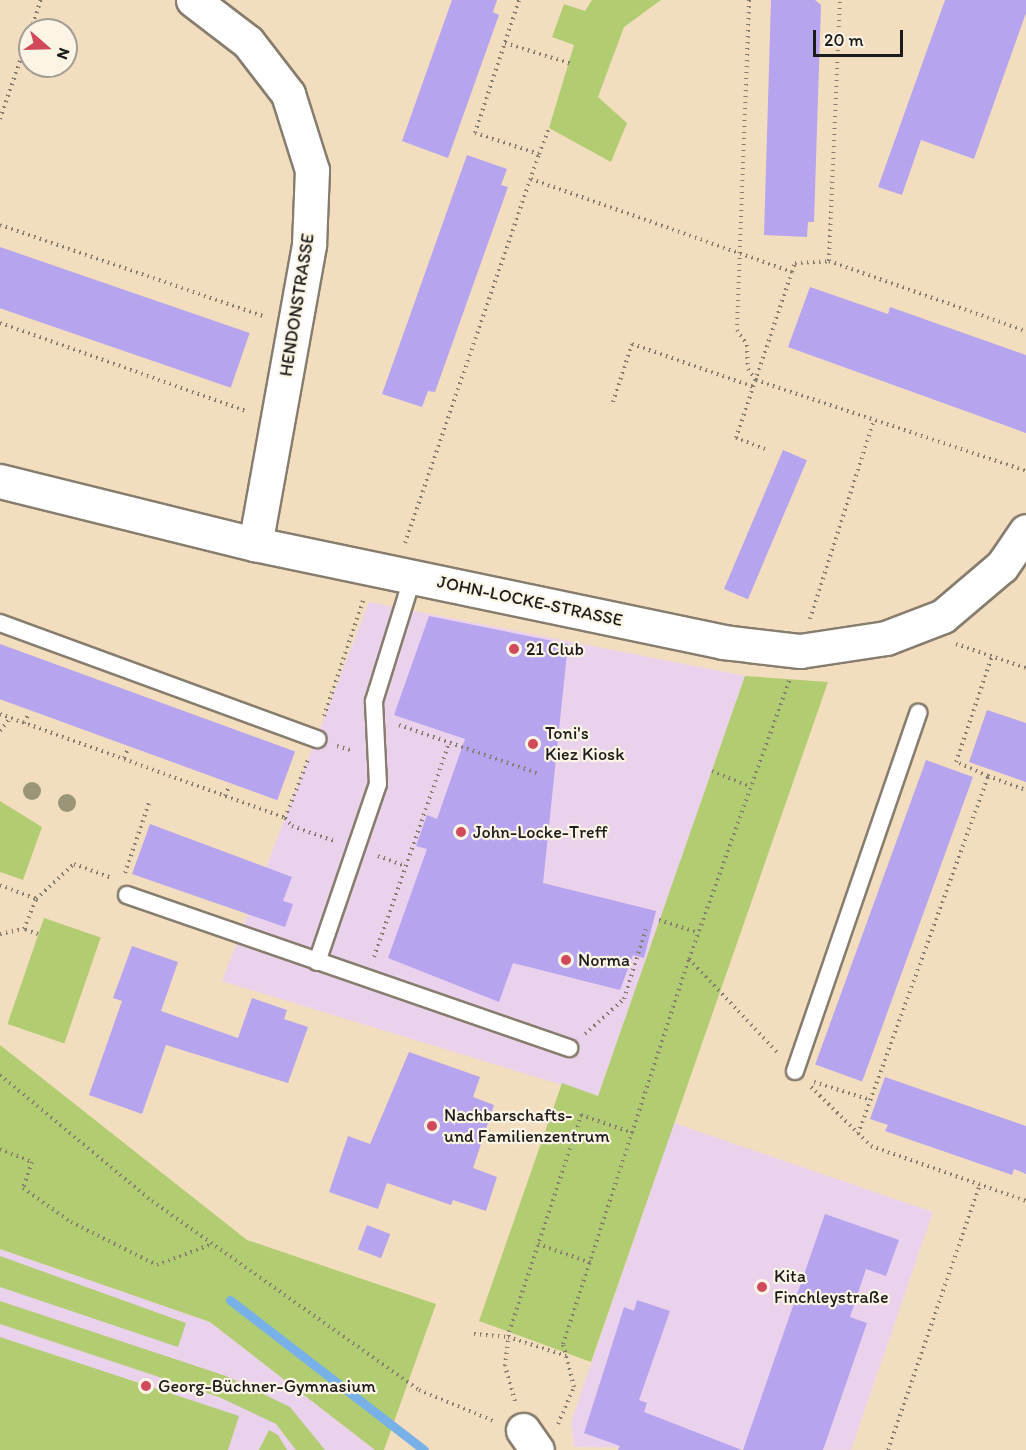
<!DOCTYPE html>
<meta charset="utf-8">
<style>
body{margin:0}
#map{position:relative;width:1026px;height:1450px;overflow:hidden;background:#f2debf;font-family:Itim,sans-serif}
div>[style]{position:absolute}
.built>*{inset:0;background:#ead1ec}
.green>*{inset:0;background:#b2cc72;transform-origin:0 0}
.stream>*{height:9px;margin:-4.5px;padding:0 4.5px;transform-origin:4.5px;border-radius:4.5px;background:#78b1e8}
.building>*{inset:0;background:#b6a4ee;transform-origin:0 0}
.path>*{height:4px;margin-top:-2px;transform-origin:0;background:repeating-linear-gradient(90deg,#877d6e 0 1.5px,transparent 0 6px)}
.roads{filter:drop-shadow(2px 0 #877d6e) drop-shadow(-2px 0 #877d6e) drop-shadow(0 2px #877d6e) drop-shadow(0 -2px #877d6e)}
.lane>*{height:16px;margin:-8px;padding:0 8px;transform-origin:8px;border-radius:8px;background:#fff}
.street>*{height:33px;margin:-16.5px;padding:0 16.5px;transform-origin:16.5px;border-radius:16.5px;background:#fff}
.trees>*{width:18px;height:18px;margin:-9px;border-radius:50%;background:#999576}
.dots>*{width:16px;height:16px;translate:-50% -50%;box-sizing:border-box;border:3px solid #fcf5e5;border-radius:50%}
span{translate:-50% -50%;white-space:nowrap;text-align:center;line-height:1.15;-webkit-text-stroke:4.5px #fcf5e5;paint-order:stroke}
.street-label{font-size:18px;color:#1c1c1c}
.poi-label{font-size:18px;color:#1c1c1c}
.left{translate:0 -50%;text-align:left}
.north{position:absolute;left:18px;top:18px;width:60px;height:60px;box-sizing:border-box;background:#fcf5e5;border:2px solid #a29e95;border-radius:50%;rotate:110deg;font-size:16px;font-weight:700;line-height:24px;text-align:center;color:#1c1c1c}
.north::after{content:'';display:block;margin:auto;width:21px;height:27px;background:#d1495b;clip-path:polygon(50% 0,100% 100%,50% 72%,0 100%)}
.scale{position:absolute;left:813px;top:30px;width:90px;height:27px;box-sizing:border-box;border:3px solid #1c1c1c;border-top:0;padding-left:8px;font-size:18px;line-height:21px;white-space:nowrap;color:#1c1c1c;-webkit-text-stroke:4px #fcf5e5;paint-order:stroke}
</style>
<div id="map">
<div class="built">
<div style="clip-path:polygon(369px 602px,745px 676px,598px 1096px,222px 981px)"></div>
<div style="clip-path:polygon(674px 1123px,933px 1212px,851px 1450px,574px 1447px,571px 1422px)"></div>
<div style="clip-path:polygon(0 1249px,210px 1322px,375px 1450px,0 1450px)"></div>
</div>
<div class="green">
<div style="clip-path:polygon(592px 0,661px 0,624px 27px,598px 97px,627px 123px,611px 162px,549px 128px,574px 45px,552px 37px,564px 4px,585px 11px)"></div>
<div style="clip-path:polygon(745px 676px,828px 682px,591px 1362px,479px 1321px,562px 1083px,598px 1096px)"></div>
<div style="clip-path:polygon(0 801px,42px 827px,23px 880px,0 872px)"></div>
<div style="left:44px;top:918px;width:60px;height:112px;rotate:19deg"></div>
<div style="clip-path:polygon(0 1045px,247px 1240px,436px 1304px,384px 1450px,375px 1450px,210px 1322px,0 1249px)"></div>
<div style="clip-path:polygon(0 1256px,186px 1323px,178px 1347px,0 1287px)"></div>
<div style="clip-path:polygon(0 1301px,226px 1376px,290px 1407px,325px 1450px,296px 1450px,276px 1424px,219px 1397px,0 1324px)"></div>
<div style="clip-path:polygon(0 1337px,239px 1416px,228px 1450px,0 1450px)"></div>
<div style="clip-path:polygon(269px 1430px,278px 1435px,287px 1450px,259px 1450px)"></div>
</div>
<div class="stream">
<div style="left:230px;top:1300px;width:245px;rotate:37.7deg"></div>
</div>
<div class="building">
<div style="clip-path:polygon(452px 0,497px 0,493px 12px,499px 15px,448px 158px,402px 141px)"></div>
<div style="clip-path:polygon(771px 0,815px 0,821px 5px,814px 222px,808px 222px,807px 237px,764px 235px)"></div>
<div style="clip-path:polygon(945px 0,1026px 0,1026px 13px,974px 159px,921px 140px,902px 195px,878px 187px)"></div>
<div style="clip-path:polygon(467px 155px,507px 169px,501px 185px,508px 187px,435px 392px,428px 391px,422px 407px,382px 394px)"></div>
<div style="left:0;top:247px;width:264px;height:58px;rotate:19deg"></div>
<div style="clip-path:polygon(810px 287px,888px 314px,890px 307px,1026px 355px,1026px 433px,788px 347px)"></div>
<div style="left:783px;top:450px;width:26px;height:151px;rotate:23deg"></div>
<div style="clip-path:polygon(429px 616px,568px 644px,543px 883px,656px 911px,644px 958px,633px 955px,620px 990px,513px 963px,499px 1002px,388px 958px,427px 849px,416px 846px,427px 815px,437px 819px,465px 739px,394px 715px)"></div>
<div style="left:0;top:644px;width:314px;height:52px;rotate:20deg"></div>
<div style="clip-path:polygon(987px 710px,1026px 723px,1026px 782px,969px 762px)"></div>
<div style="left:926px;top:760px;width:50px;height:324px;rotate:20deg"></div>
<div style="clip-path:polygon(150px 824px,292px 877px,283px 901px,293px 904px,285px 927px,132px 874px)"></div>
<div style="clip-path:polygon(132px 946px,178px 962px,161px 1011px,238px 1038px,252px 998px,287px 1010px,284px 1019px,308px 1027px,288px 1083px,166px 1045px,142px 1114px,89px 1095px,122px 1001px,113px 998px)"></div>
<div style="clip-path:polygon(409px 1052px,480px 1077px,473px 1097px,494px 1105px,473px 1168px,497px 1177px,486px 1211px,453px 1200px,451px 1205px,387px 1183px,378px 1209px,329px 1192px,348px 1136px,370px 1144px)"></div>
<div style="clip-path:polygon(885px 1077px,1026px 1126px,1026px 1174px,1014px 1169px,1012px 1175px,885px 1131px,888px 1125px,870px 1119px)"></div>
<div style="clip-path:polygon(825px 1214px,899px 1240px,886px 1276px,866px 1269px,850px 1317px,867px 1323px,823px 1450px,743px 1450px)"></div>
<div style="left:367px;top:1225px;width:25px;height:26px;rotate:21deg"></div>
<div style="clip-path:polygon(637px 1300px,670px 1311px,639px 1400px,647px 1403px,644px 1412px,742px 1450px,618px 1450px,620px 1446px,584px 1433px,624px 1307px,634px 1311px)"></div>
</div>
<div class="path">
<div style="left:749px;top:0;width:330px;rotate:92.1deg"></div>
<div style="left:737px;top:330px;width:18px;rotate:56deg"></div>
<div style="left:747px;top:345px;width:24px;rotate:88deg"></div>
<div style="left:748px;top:369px;width:14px;rotate:54deg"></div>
<div style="left:756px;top:380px;width:285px;rotate:18.6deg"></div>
<div style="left:31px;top:30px;width:32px;rotate:-72deg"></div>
<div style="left:505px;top:43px;width:70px;rotate:17.4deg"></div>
<div style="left:0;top:119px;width:92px;rotate:-71deg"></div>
<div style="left:539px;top:154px;width:28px;rotate:-69deg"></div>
<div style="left:531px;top:179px;width:277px;rotate:19.6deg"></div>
<div style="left:0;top:225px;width:281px;rotate:19.1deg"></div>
<div style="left:829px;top:261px;width:209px;rotate:19.6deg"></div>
<div style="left:0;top:323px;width:263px;rotate:19.7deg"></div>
<div style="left:613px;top:402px;width:61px;rotate:-71.9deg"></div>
<div style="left:632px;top:344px;width:129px;rotate:19.4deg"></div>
<div style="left:765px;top:449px;width:31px;rotate:-159deg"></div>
<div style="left:736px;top:438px;width:175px;rotate:-71.4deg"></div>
<div style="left:792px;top:272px;width:9px;rotate:-72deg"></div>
<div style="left:795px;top:263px;width:34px;rotate:-3deg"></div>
<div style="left:829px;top:261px;width:261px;rotate:-87.6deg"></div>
<div style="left:405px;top:543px;width:411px;rotate:-71deg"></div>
<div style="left:539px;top:154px;width:67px;rotate:-161.8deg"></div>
<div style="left:475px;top:133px;width:140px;rotate:-71.7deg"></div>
<div style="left:810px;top:619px;width:209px;rotate:-72.2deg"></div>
<div style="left:956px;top:644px;width:74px;rotate:18.9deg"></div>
<div style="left:0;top:714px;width:303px;rotate:20deg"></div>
<div style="left:285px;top:818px;width:62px;rotate:-68.4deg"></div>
<div style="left:324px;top:716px;width:125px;rotate:-71.3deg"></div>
<div style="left:24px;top:723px;width:11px;rotate:-63deg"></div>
<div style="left:399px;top:725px;width:149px;rotate:19.2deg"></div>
<div style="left:0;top:731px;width:16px;rotate:-52deg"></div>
<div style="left:337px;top:746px;width:17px;rotate:17deg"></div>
<div style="left:124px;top:758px;width:10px;rotate:-66deg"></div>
<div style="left:712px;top:771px;width:42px;rotate:22.3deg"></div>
<div style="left:988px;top:776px;width:40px;rotate:20.2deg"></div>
<div style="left:225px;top:796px;width:12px;rotate:-66deg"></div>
<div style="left:285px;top:818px;width:11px;rotate:49deg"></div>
<div style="left:292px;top:826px;width:45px;rotate:19.7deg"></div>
<div style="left:378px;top:856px;width:30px;rotate:20deg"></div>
<div style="left:125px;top:873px;width:74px;rotate:-71.1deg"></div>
<div style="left:0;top:885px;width:39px;rotate:21deg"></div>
<div style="left:659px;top:920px;width:42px;rotate:18deg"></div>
<div style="left:0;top:934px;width:25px;rotate:-12deg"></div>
<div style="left:38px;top:934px;width:15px;rotate:-160deg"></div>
<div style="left:24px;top:929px;width:32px;rotate:-68deg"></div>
<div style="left:36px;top:899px;width:52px;rotate:-42.6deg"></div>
<div style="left:74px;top:864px;width:40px;rotate:20.2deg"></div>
<div style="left:374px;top:957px;width:227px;rotate:-70.7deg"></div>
<div style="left:689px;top:959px;width:128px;rotate:46.6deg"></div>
<div style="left:585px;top:1034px;width:52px;rotate:-41.9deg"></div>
<div style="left:624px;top:999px;width:73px;rotate:-72.6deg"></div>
<div style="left:0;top:1075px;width:197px;rotate:39.7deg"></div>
<div style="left:152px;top:1201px;width:327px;rotate:35.3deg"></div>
<div style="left:419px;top:1390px;width:81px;rotate:22.5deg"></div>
<div style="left:814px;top:1082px;width:60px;rotate:17.5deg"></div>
<div style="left:811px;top:1087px;width:84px;rotate:44.5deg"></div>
<div style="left:871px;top:1146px;width:164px;rotate:19.5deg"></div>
<div style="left:858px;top:1134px;width:381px;rotate:-70deg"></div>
<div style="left:988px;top:776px;width:35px;rotate:-156deg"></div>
<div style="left:956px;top:762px;width:112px;rotate:-71.2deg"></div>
<div style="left:0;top:1149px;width:35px;rotate:22deg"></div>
<div style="left:32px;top:1162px;width:28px;rotate:109deg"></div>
<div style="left:23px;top:1188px;width:59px;rotate:35.3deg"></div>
<div style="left:71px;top:1222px;width:96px;rotate:26.6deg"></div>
<div style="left:157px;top:1265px;width:59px;rotate:-20.9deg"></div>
<div style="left:538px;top:1244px;width:56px;rotate:19.7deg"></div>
<div style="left:474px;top:1334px;width:34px;rotate:5deg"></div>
<div style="left:508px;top:1337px;width:61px;rotate:18.1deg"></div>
<div style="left:515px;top:1401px;width:36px;rotate:-106deg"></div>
<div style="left:505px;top:1366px;width:34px;rotate:-83deg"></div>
<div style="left:509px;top:1332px;width:229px;rotate:-71.6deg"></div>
<div style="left:581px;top:1115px;width:55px;rotate:19.1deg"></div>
<div style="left:558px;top:1424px;width:40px;rotate:-66.6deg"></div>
<div style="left:574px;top:1387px;width:44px;rotate:-104.3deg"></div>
<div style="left:563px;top:1344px;width:405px;rotate:-71.9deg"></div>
<div style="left:689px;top:959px;width:298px;rotate:-70.2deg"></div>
<div style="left:888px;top:1450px;width:281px;rotate:-70.9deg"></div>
</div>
<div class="roads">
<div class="lane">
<div style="left:0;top:623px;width:338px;rotate:20.1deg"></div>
<div style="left:127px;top:895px;width:468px;rotate:19.1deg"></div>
<div style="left:317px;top:962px;width:188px;rotate:-71.1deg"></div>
<div style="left:378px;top:784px;width:83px;rotate:-92.8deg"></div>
<div style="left:374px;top:701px;width:131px;rotate:-72.7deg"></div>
<div style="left:795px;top:1071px;width:379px;rotate:-71deg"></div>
</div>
<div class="street">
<div style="left:193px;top:0;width:69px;rotate:37.4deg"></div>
<div style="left:248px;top:42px;width:66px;rotate:52.4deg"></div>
<div style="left:288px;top:94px;width:80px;rotate:72.5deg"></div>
<div style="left:312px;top:170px;width:75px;rotate:92.3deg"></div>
<div style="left:309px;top:245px;width:304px;rotate:100.2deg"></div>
<div style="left:0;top:481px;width:263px;rotate:13.9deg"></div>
<div style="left:255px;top:544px;width:478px;rotate:11.8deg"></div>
<div style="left:723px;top:642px;width:78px;rotate:6.7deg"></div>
<div style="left:800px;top:651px;width:87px;rotate:-8.6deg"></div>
<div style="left:886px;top:638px;width:61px;rotate:-21.1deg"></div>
<div style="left:943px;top:616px;width:77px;rotate:-40.3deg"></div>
<div style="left:1002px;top:566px;width:42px;rotate:-55.6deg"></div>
<div style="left:523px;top:1430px;width:24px;rotate:55deg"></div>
</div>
</div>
<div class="trees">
<div style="left:32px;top:791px"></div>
<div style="left:67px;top:803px"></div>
</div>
<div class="dots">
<div style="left:514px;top:649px;background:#d1495b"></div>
<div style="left:533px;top:744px;background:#d1495b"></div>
<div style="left:461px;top:832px;background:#d1495b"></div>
<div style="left:566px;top:960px;background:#d1495b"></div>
<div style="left:432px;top:1126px;background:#d1495b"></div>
<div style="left:762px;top:1287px;background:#d1495b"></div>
<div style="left:146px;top:1386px;background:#d1495b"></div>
</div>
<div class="street-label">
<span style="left:297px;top:305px;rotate:-81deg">HENDONSTRASSE</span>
<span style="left:530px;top:601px;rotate:12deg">JOHN-LOCKE-STRASSE</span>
</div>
<div class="poi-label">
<span class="left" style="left:526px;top:649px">21 Club</span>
<span class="left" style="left:545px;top:744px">Toni's<br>Kiez Kiosk</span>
<span class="left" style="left:473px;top:832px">John-Locke-Treff</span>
<span class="left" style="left:578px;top:960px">Norma</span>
<span class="left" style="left:444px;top:1126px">Nachbarschafts-<br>und Familienzentrum</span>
<span class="left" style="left:774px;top:1287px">Kita<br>Finchleystraße</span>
<span class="left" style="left:158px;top:1386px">Georg-Büchner-Gymnasium</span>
</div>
<div class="north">N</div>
<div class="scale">20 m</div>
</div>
